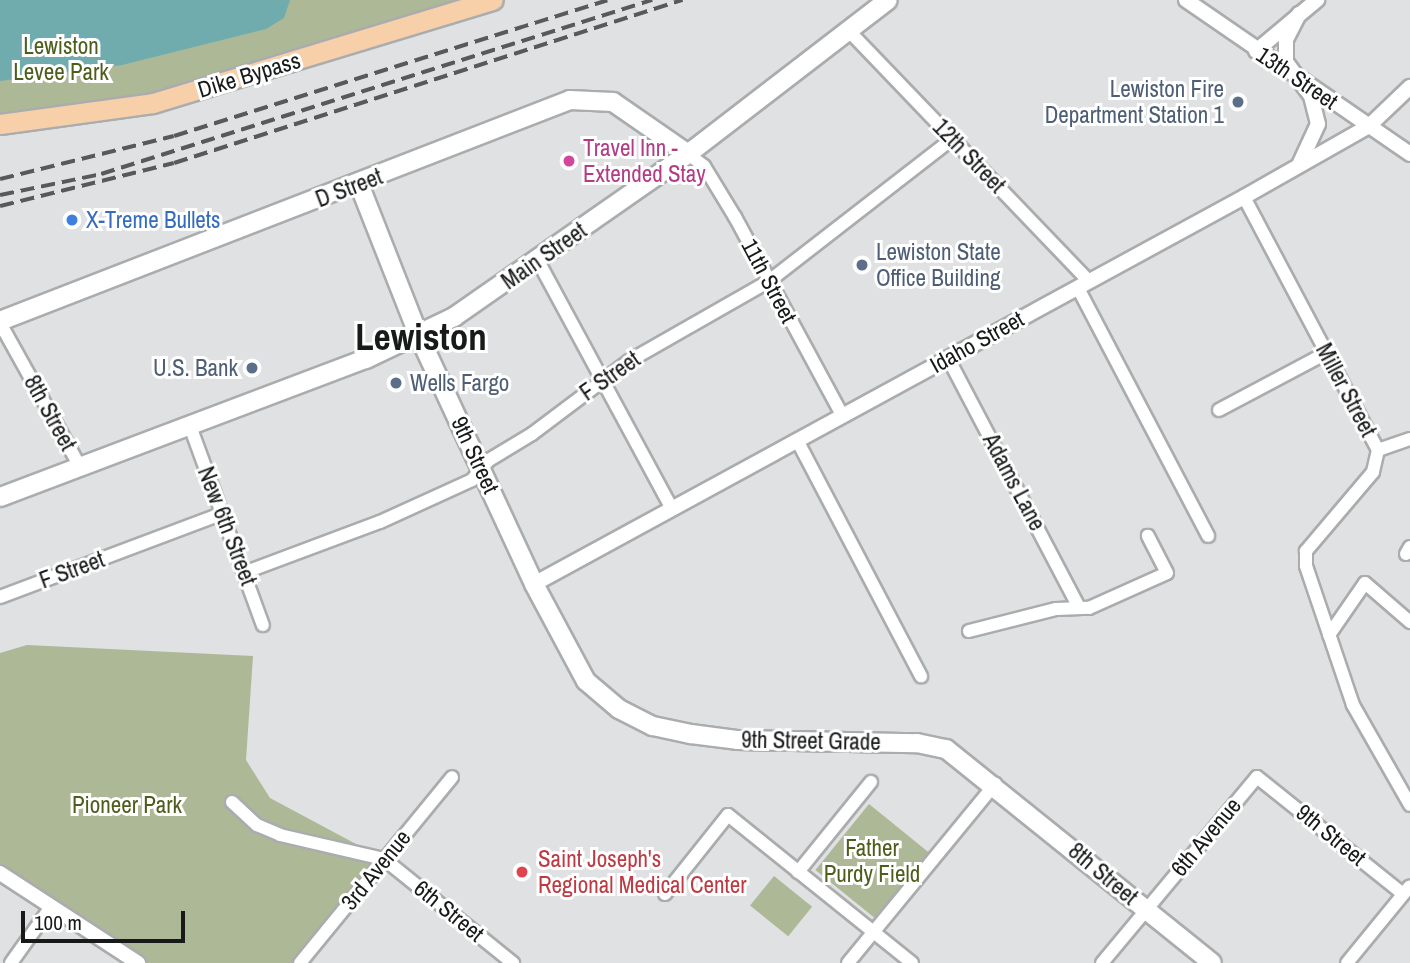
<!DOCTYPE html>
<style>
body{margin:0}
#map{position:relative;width:1410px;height:963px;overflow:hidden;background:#dfe1e2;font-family:"Archivo Narrow",sans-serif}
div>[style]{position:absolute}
.green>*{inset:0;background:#adb896;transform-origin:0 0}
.water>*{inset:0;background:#70acad}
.roads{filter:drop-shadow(2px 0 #aaacae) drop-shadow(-2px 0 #aaacae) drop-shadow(0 2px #aaacae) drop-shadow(0 -2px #aaacae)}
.minor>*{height:12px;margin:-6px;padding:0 6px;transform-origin:6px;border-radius:6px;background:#fff}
.tertiary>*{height:14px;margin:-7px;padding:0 7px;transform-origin:7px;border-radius:7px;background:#fff}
.secondary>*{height:18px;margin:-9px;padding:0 9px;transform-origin:9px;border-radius:9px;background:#fff}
.trunk>*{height:19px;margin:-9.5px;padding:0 9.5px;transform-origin:9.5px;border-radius:9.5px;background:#f7d0aa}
.rail>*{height:3.5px;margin-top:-1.75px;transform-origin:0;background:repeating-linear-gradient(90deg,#585959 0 14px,transparent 0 21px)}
.dots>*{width:19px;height:19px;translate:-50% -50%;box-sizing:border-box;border:4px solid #fff;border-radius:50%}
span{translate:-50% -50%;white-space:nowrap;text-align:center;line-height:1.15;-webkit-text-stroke:6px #fff;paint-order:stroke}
.park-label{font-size:23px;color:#4d5e1c}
.street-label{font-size:23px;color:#181919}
.service-label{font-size:23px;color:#4e5e75}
.right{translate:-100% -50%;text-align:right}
.left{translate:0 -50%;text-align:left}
.hotel-label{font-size:23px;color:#b23c85}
.shop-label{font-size:23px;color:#366cbe}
.health-label{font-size:23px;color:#be3a42}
.town-label{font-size:37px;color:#181919;font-weight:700}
.scale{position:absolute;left:21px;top:911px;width:164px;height:32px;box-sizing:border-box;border:4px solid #181919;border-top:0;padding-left:9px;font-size:21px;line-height:24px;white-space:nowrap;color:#181919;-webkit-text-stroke:5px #fff;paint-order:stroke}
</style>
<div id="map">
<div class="green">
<div style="clip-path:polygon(0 0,493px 0,220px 85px,0 124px)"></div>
<div style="clip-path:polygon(27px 645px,253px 656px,246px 760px,270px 798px,384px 859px,300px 963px,138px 963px,0 873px,0 653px)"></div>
<div style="left:869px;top:804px;width:77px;height:85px;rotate:39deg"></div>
<div style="left:774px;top:876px;width:49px;height:38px;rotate:39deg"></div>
</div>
<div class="water">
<div style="clip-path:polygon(0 0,290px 0,284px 18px,266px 29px,122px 65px,0 81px)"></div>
</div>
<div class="roads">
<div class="minor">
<div style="left:848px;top:30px;width:348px;rotate:46.2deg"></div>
<div style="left:688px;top:154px;width:20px;rotate:37deg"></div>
<div style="left:704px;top:166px;width:60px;rotate:58.7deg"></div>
<div style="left:735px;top:217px;width:225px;rotate:61.6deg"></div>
<div style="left:1244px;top:197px;width:286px;rotate:62.1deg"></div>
<div style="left:1378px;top:450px;width:23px;rotate:103deg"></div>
<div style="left:1373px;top:472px;width:104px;rotate:130.3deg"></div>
<div style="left:1306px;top:551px;width:15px;rotate:90deg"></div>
<div style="left:1306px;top:566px;width:147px;rotate:71.3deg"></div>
<div style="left:1353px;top:705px;width:115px;rotate:60.3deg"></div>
<div style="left:538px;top:261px;width:282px;rotate:61.6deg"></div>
<div style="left:1078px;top:288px;width:280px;rotate:62.3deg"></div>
<div style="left:0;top:323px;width:165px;rotate:60.9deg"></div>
<div style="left:948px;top:358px;width:280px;rotate:62.3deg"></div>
<div style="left:1219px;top:410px;width:121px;rotate:-28deg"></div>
<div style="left:190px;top:426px;width:212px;rotate:69.9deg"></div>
<div style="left:797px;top:440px;width:267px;rotate:62.3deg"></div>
<div style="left:1378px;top:450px;width:34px;rotate:-19deg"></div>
<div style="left:1406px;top:554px;width:8px;rotate:-60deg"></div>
<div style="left:246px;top:572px;width:143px;rotate:-20.5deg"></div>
<div style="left:380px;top:522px;width:101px;rotate:-24.5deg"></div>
<div style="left:472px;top:480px;width:26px;rotate:-50deg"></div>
<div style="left:489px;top:460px;width:50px;rotate:-31.2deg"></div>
<div style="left:532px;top:434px;width:121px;rotate:-37deg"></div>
<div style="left:629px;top:361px;width:161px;rotate:-29.7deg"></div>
<div style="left:769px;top:281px;width:232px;rotate:-37.8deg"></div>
<div style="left:0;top:597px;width:238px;rotate:-20.6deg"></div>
<div style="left:969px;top:631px;width:90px;rotate:-14.2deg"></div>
<div style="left:1056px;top:609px;width:33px;rotate:-2deg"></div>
<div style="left:1089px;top:608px;width:85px;rotate:-24.2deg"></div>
<div style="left:1167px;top:573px;width:42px;rotate:-117.2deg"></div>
<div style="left:1329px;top:635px;width:63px;rotate:-55.3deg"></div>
<div style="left:1365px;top:583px;width:60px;rotate:40.9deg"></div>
<div style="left:232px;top:802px;width:34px;rotate:43deg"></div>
<div style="left:257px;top:825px;width:25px;rotate:23deg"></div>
<div style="left:280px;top:835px;width:107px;rotate:13deg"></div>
<div style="left:384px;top:859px;width:166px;rotate:38.9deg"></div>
<div style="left:798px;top:872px;width:116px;rotate:-51deg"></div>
<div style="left:665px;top:894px;width:101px;rotate:-51.4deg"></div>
<div style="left:728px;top:815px;width:236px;rotate:38.8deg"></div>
<div style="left:11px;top:963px;width:69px;rotate:-54.5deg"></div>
<div style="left:300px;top:963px;width:240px;rotate:-50.7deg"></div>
<div style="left:848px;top:963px;width:232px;rotate:-50.6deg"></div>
<div style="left:1102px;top:963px;width:242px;rotate:-50.2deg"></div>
<div style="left:1257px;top:777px;width:187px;rotate:38.7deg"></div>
<div style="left:1347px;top:963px;width:99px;rotate:-50.7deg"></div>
</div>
<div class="tertiary">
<div style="left:1186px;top:0;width:272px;rotate:34.5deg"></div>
<div style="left:1299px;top:14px;width:29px;rotate:117deg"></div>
<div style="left:1286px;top:40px;width:22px;rotate:90deg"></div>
<div style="left:1286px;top:62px;width:42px;rotate:53.7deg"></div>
<div style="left:1311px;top:96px;width:29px;rotate:76deg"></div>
<div style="left:1318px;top:124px;width:43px;rotate:114.8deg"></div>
<div style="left:1256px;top:51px;width:80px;rotate:-39.9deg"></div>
<div style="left:534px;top:584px;width:809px;rotate:-28.59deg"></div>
<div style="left:1244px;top:197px;width:144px;rotate:-29.6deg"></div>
<div style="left:1369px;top:126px;width:57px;rotate:-43.6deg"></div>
<div style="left:0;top:873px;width:165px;rotate:33.1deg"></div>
</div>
<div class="secondary">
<div style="left:359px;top:184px;width:163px;rotate:68.5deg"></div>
<div style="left:419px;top:336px;width:273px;rotate:65.1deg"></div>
<div style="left:534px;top:584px;width:110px;rotate:61.8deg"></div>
<div style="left:586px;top:681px;width:43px;rotate:40.3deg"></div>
<div style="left:619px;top:709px;width:38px;rotate:27deg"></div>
<div style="left:653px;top:726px;width:39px;rotate:12deg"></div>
<div style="left:691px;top:734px;width:46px;rotate:7.4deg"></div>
<div style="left:737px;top:740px;width:180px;rotate:1deg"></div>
<div style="left:917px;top:743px;width:30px;rotate:12deg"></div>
<div style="left:946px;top:749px;width:341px;rotate:38.8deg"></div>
<div style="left:0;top:321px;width:611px;rotate:-21.19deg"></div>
<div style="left:570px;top:100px;width:43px;rotate:2.7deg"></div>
<div style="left:613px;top:102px;width:91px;rotate:34.7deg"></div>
<div style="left:0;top:497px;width:391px;rotate:-20.7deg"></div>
<div style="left:366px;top:359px;width:98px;rotate:-25.5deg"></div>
<div style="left:454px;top:317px;width:285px;rotate:-34.9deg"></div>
<div style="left:688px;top:154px;width:252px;rotate:-37.6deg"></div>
</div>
<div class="trunk">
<div style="left:0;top:124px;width:154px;rotate:-7.8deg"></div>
<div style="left:153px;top:103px;width:355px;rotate:-16.9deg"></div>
</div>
</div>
<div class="rail">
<div style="left:0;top:179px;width:179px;rotate:-13.9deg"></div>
<div style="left:174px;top:136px;width:454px;rotate:-17.4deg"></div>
<div style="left:0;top:195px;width:103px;rotate:-11.7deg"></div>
<div style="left:101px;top:174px;width:578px;rotate:-17.53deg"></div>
<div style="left:0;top:206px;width:179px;rotate:-13.9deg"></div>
<div style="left:174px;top:163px;width:534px;rotate:-17.79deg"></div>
</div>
<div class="dots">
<div style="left:1238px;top:102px;background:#5c6f8a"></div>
<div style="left:569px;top:161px;background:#d1479c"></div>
<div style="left:72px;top:220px;background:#3f7fe0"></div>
<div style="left:862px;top:265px;background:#5c6f8a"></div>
<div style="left:252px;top:368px;background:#5c6f8a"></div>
<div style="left:396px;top:383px;background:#5c6f8a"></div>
<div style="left:522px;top:872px;background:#e0444e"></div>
</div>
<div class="park-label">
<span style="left:61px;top:59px">Lewiston<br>Levee Park</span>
<span style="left:127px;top:805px">Pioneer Park</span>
<span style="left:872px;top:861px">Father<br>Purdy Field</span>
</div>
<div class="street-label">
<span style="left:249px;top:75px;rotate:-17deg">Dike Bypass</span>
<span style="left:1297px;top:78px;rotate:34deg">13th Street</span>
<span style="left:969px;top:156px;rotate:46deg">12th Street</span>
<span style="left:349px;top:188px;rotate:-21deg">D Street</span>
<span style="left:544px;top:256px;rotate:-35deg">Main Street</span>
<span style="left:769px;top:281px;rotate:62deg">11th Street</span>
<span style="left:977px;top:342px;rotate:-29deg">Idaho Street</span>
<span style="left:610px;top:376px;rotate:-35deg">F Street</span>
<span style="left:1346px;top:390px;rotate:62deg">Miller Street</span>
<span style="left:50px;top:413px;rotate:61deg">8th Street</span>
<span style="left:475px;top:455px;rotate:65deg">9th Street</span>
<span style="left:1014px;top:482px;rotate:62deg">Adams Lane</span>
<span style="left:227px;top:526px;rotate:69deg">New 6th Street</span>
<span style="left:72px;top:570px;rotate:-20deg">F Street</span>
<span style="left:811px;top:741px;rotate:1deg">9th Street Grade</span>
<span style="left:1331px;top:835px;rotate:39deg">9th Street</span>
<span style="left:1206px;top:837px;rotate:-50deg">6th Avenue</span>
<span style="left:376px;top:870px;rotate:-51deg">3rd Avenue</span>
<span style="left:1103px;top:874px;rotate:40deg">8th Street</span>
<span style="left:449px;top:911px;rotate:39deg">6th Street</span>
</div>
<div class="service-label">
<span class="right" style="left:1224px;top:102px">Lewiston Fire<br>Department Station 1</span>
<span class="left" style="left:876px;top:265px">Lewiston State<br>Office Building</span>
<span class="right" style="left:238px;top:368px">U.S. Bank</span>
<span class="left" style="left:410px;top:383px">Wells Fargo</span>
</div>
<div class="hotel-label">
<span class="left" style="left:583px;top:161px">Travel Inn -<br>Extended Stay</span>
</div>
<div class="shop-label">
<span class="left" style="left:86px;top:220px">X-Treme Bullets</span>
</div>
<div class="health-label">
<span class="left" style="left:538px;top:872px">Saint Joseph's<br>Regional Medical Center</span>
</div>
<div class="town-label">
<span style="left:421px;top:337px">Lewiston</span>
</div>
<div class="scale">100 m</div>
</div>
